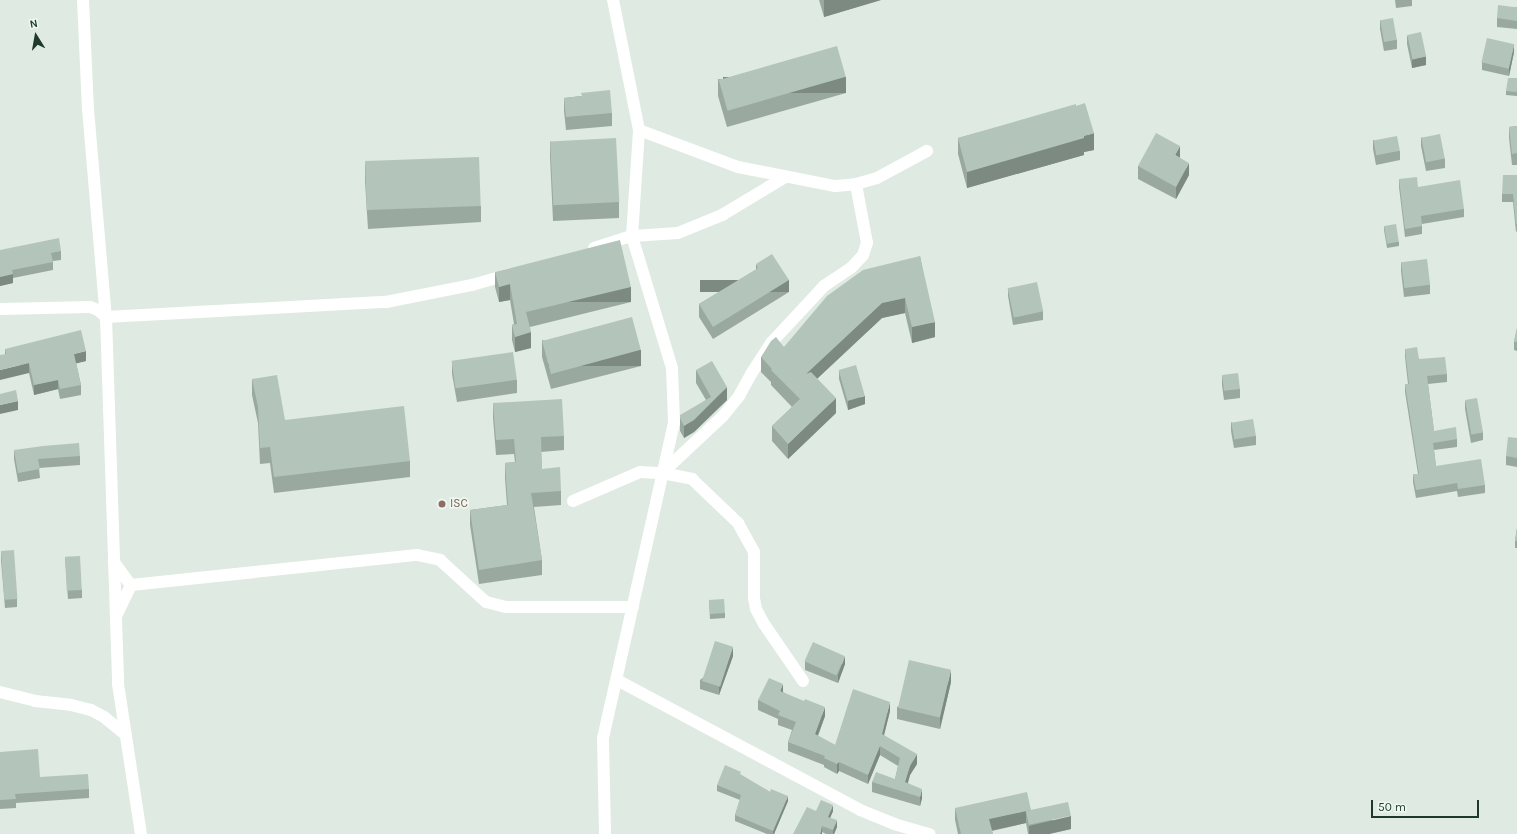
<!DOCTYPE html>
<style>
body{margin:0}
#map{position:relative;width:1517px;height:834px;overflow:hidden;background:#deeae2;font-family:Karla,sans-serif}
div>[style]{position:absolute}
.minor>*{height:12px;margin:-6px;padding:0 6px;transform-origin:6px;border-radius:6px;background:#fff}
.wall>*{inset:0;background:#9aa9a0}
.shaded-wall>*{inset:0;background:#7d8a82;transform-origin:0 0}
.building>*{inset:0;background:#b3c5ba;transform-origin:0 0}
.dots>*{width:11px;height:11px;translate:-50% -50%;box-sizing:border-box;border:2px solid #eef7f0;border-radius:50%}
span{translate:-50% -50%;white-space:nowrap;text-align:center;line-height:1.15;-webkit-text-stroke:3.5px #eef7f0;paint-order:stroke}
.education-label{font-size:12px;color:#785e54}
.left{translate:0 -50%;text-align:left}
.north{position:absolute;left:16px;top:16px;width:40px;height:40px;-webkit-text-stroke:3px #eef7f0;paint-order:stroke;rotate:349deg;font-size:11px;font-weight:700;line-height:16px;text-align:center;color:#1f3a2c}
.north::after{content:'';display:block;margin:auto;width:14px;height:18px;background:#1f3a2c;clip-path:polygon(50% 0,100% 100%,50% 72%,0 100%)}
.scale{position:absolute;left:1371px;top:800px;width:108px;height:18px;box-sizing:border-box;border:2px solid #1f3a2c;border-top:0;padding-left:5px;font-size:12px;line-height:14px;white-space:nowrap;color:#1f3a2c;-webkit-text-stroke:3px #eef7f0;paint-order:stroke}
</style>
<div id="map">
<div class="minor">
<div style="left:83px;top:0;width:109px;rotate:87.4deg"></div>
<div style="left:88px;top:109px;width:209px;rotate:85.1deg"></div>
<div style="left:106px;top:317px;width:367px;rotate:88.1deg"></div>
<div style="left:118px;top:684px;width:152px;rotate:81.3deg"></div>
<div style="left:639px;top:130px;width:106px;rotate:20.5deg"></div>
<div style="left:738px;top:167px;width:99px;rotate:11.1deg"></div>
<div style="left:835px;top:186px;width:21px;rotate:-5deg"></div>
<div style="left:856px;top:184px;width:22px;rotate:-16deg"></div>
<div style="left:877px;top:178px;width:57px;rotate:-28.4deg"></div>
<div style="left:594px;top:248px;width:40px;rotate:-18deg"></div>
<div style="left:632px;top:236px;width:46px;rotate:-3.7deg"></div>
<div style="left:678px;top:233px;width:48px;rotate:-22.2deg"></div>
<div style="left:722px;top:215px;width:74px;rotate:-31.1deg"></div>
<div style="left:0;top:309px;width:90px;rotate:-1.3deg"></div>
<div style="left:90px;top:307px;width:9px;rotate:21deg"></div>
<div style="left:98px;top:310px;width:11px;rotate:41deg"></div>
<div style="left:106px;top:317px;width:280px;rotate:-3.1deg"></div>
<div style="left:386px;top:302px;width:88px;rotate:-11.2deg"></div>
<div style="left:472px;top:285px;width:40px;rotate:-16deg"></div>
<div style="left:662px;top:473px;width:83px;rotate:-43.1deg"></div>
<div style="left:723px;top:416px;width:26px;rotate:-51deg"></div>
<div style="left:739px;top:396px;width:25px;rotate:-61deg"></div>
<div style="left:751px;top:374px;width:37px;rotate:-57deg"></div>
<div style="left:771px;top:343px;width:78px;rotate:-47.1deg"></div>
<div style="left:824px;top:286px;width:32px;rotate:-34deg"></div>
<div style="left:851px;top:268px;width:18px;rotate:-47deg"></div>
<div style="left:863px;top:255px;width:13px;rotate:-72deg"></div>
<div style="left:867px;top:243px;width:60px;rotate:-100.6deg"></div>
<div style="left:573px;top:501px;width:73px;rotate:-23.4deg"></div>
<div style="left:640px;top:472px;width:22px;rotate:3deg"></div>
<div style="left:662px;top:473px;width:31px;rotate:11deg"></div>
<div style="left:692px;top:479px;width:64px;rotate:43.7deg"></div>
<div style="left:738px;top:523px;width:33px;rotate:61deg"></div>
<div style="left:754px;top:552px;width:46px;rotate:90deg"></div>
<div style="left:754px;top:598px;width:11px;rotate:80deg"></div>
<div style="left:756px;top:609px;width:17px;rotate:62deg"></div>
<div style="left:764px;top:624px;width:69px;rotate:55.6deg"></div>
<div style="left:114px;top:562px;width:29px;rotate:54deg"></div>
<div style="left:131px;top:585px;width:288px;rotate:-6deg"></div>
<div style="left:417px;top:555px;width:24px;rotate:12deg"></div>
<div style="left:440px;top:560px;width:62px;rotate:42.4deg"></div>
<div style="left:486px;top:602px;width:21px;rotate:14deg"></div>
<div style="left:506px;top:607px;width:127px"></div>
<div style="left:117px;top:614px;width:32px;rotate:-64deg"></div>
<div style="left:617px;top:680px;width:276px;rotate:28.1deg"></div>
<div style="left:860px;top:810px;width:37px;rotate:22deg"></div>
<div style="left:894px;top:824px;width:37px;rotate:16deg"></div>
<div style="left:0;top:692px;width:36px;rotate:14deg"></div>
<div style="left:35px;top:701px;width:36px;rotate:6deg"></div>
<div style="left:71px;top:705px;width:21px;rotate:14deg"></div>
<div style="left:91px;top:710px;width:15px;rotate:28deg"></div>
<div style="left:104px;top:717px;width:27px;rotate:39deg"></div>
<div style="left:605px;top:834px;width:96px;rotate:-91.2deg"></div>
<div style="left:603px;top:738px;width:324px;rotate:-77.3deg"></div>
<div style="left:674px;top:422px;width:54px;rotate:-92.1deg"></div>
<div style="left:672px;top:368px;width:138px;rotate:-106.9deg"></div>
<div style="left:632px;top:236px;width:106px;rotate:-86.2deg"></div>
<div style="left:639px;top:130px;width:133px;rotate:-101.3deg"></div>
</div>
<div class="wall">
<div style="clip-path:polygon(819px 0,881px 0,824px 17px)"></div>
<div style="clip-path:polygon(1395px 0,1412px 0,1412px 6px,1396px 8px)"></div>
<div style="clip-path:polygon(1513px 7px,1517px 7px,1517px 29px,1497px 27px,1497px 18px)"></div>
<div style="clip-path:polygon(1380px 20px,1397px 40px,1397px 49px,1384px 51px,1380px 29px)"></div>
<div style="clip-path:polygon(1407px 35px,1426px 65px,1412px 68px,1407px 44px)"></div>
<div style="clip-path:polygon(1514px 52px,1509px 76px,1482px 70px,1482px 62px)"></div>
<div style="clip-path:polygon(1517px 78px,1517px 96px,1506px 95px,1506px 91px)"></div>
<div style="clip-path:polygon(718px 79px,846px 93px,727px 127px,718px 96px)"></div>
<div style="clip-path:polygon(581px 96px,612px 113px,612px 126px,566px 130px,564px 111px,564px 98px)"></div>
<div style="clip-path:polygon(1076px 106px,1094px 150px,1084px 152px,1084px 155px,967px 188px,958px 154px,958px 138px)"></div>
<div style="clip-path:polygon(1517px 126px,1517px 165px,1512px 165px,1509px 138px,1509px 127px)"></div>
<div style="clip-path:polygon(1421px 137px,1445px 159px,1445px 168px,1426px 171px,1421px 146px)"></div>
<div style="clip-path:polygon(1373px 140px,1400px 151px,1400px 160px,1376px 165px,1373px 149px)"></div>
<div style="clip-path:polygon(550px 141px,619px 202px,619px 218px,553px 221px,550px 157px)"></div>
<div style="clip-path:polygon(1180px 158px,1189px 175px,1176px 199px,1138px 179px,1138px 166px)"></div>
<div style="clip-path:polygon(365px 164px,481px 206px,481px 222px,368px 229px,365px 181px)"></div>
<div style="clip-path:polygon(1517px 175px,1517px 231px,1516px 232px,1513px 202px,1502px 202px,1502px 194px)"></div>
<div style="clip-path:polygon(1399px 179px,1464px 209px,1464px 217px,1422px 224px,1422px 234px,1405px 237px,1399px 187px)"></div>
<div style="clip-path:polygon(1384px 226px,1399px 242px,1399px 246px,1387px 248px,1384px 230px)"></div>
<div style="clip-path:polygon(0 250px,61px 251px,61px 260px,53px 261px,53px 270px,13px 278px,13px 283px,0 286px)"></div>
<div style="clip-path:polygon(920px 256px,935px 337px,912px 343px,905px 313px,882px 318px,817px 379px,836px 413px,788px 459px,772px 441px,772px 426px,792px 407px,771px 385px,771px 382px,761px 372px,761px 357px,784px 347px)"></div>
<div style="clip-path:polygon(1401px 262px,1430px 285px,1430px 294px,1404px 297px,1401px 271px)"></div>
<div style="clip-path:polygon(756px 264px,789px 292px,713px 339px,699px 317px,699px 304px,756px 270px)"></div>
<div style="clip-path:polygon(495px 272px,631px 302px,530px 327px,531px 348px,515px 352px,512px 340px,512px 325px,514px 324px,510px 300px,499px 302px,495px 287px)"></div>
<div style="clip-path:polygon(1008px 288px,1043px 311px,1043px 320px,1013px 325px,1008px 296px)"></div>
<div style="clip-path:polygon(1517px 328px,1517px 351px,1514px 350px,1514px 342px)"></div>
<div style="clip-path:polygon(542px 340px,641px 366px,551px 389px,542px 357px)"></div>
<div style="clip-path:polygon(5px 349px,86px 361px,76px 363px,81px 385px,81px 395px,60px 399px,58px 389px,34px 395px,29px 373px,5px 354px)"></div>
<div style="clip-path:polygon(1405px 349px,1419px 359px,1447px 374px,1447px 382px,1428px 384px,1434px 431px,1457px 439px,1457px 447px,1434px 450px,1436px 466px,1485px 485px,1485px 493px,1458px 497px,1457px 491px,1416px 498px,1413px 482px,1413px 474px,1418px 474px,1405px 392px,1405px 384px,1408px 384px,1405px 357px)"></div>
<div style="clip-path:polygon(452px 362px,517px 380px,517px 393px,457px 402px,452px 374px)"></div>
<div style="clip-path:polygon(696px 370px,727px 400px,694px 432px,684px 438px,680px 431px,680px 418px,706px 400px,696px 383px)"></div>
<div style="clip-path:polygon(839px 370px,865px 404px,848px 410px,839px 379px)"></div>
<div style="clip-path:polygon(1222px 376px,1240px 389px,1240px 398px,1224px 400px,1222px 385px)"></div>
<div style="clip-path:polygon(252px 379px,285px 420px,410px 461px,410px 477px,274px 493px,270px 463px,260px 464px,258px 423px,252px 395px)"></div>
<div style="clip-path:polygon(1465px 400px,1483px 432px,1483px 440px,1471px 443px,1465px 409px)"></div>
<div style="clip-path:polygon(493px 403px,564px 436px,564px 450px,541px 452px,542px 469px,561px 491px,561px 505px,534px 507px,542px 560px,542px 575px,479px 584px,470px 525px,470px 510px,507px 505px,505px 478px,505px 463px,515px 462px,514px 454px,496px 455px,493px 418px)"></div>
<div style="clip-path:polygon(1231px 422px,1256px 436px,1256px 445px,1234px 448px,1231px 431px)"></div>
<div style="clip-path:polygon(1517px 438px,1517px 467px,1506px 465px,1506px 456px)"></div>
<div style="clip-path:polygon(14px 450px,80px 456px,80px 465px,39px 468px,40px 478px,18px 482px,14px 459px)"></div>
<div style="clip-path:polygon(1517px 528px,1517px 548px,1515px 548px,1515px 541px)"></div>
<div style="clip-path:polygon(1px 551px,17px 599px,17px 607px,5px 608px,1px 560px)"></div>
<div style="clip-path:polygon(65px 557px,82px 590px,82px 598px,68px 599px)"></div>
<div style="clip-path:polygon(709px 600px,725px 613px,725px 618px,710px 619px)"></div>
<div style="clip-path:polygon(733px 656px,719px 695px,700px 689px,700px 680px)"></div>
<div style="clip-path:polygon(805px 661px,845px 664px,838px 683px,805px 670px)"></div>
<div style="clip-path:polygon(951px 682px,940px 729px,897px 719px,897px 707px)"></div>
<div style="clip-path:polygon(783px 692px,825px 716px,818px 736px,835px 745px,890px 711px,884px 735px,917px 764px,910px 775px,908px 783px,922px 798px,920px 806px,872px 792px,872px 782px,895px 779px,898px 766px,880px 755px,868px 784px,839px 771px,837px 774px,824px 767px,824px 765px,788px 751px,788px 742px,792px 730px,778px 725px,778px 719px,758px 710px,758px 700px)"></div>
<div style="clip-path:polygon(0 752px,40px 777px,89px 789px,89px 798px,16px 803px,16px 808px,0 809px)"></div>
<div style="clip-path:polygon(741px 775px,770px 792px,788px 801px,774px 834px,767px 834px,735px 821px,735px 815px,740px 800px,717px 791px,717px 785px)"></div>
<div style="clip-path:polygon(955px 808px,1031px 810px,1071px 829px,1049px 834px,1028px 834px,1026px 823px,992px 831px,993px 834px,958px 834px,955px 820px)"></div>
<div style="clip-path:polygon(816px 811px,833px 811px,830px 818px,837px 827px,834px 834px,826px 834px,822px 832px)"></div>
</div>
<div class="shaded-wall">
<div style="clip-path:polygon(824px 0,881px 0,824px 17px)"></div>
<div style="clip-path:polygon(1514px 44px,1514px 52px,1509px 76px,1509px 68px)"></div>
<div style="clip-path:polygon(1426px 56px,1426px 65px,1412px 68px,1412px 60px)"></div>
<div style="left:846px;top:77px;width:16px;height:123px;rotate:90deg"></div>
<div style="clip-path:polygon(1094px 133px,1094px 150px,1084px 152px,1084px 155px,967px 188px,967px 172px)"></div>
<div style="clip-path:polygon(1180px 146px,1180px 158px,1175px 155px)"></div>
<div style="clip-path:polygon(1189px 163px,1189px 175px,1176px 199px,1176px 187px)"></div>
<div style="clip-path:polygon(13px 274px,13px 283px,0 286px,0 277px)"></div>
<div style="left:789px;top:280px;width:12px;height:89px;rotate:90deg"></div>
<div style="clip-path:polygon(510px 284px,510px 300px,499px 302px,499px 287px)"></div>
<div style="left:631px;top:287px;width:15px;height:108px;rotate:90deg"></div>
<div style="clip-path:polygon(905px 298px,905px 313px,882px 318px,806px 389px,806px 374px,882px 303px)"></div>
<div style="clip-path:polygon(935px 322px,935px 337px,912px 343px,912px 327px)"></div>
<div style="clip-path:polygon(531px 332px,531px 348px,515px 352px,515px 337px)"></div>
<div style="left:641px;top:350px;width:16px;height:93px;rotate:90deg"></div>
<div style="clip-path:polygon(86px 351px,86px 361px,74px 364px,74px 354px)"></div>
<div style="clip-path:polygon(29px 363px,29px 373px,0 380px,0 370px)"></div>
<div style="clip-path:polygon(58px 380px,58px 389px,34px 395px,34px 385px)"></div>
<div style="clip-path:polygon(727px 387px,727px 400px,694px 432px,684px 438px,684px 426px)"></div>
<div style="clip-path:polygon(865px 396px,865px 404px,848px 410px,848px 401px)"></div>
<div style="clip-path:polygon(836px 398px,836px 413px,788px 459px,788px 444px)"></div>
<div style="clip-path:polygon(18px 401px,18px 410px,0 414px,0 405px)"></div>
<div style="clip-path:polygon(733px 647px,733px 656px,719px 695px,719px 686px)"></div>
<div style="clip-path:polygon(845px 656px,845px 664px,838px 683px,838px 675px)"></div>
<div style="clip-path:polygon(951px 670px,951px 682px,940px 729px,940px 716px)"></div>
<div style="clip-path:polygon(783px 684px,783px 694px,780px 691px)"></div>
<div style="clip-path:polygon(890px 702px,890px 711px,882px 743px,882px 734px)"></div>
<div style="clip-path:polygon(825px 707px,825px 716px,815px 743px,815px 734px)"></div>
<div style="clip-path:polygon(880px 746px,880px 755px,868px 784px,868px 775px)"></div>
<div style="clip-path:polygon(917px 754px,917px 764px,910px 775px,905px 792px,905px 782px,910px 766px)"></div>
<div style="clip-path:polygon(839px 762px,839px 771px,837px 774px,837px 764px)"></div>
<div style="clip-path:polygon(922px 789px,922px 798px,920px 806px,920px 797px)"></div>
<div style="clip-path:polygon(788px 796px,788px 801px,774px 834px,773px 834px,773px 831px)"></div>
<div style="clip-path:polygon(833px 805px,833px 811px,828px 823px,828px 817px)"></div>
<div style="clip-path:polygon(1031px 810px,1026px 812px,1026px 823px,989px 831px,989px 819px)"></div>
<div style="clip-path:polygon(1071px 816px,1071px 829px,1049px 834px,1029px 834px,1029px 826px)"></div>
<div style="clip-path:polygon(837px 820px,837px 827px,834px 834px,833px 834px,833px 830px)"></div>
<div style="clip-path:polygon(822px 826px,822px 834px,820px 834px)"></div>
</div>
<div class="building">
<div style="clip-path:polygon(1498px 5px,1513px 7px,1517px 7px,1517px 21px,1497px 18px)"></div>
<div style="left:1393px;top:18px;width:22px;height:13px;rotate:80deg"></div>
<div style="left:1421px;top:32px;width:25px;height:14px;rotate:78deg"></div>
<div style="left:1487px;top:38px;width:28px;height:25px;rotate:13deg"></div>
<div style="left:837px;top:46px;width:32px;height:123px;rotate:74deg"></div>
<div style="clip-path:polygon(1508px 78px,1517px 78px,1517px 92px,1506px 91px)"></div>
<div style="clip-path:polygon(610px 90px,612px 113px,566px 117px,564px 98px,582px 96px,581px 93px)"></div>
<div style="clip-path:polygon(1085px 103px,1094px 133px,1084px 136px,1084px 138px,967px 172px,958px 138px,1076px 104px,1076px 106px)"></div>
<div style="clip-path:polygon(1517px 126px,1517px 153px,1512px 154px,1509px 127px)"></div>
<div style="clip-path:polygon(1156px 133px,1180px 146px,1175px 155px,1189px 163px,1176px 187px,1138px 166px)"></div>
<div style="left:1440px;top:134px;width:25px;height:19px;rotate:79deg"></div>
<div style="left:1397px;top:136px;width:15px;height:24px;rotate:79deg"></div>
<div style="left:616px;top:138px;width:64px;height:66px;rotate:87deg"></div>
<div style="left:479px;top:157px;width:49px;height:114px;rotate:88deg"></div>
<div style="clip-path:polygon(1503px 175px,1517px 175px,1517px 223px,1516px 224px,1513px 194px,1502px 194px)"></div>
<div style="clip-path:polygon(1417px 177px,1418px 187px,1460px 180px,1464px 209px,1421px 216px,1422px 226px,1405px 229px,1399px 179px)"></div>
<div style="left:1396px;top:224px;width:18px;height:12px;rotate:81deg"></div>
<div style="clip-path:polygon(59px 238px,61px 251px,51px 253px,53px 262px,12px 270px,13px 274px,0 277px,0 250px)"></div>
<div style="clip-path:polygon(620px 240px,631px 287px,526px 312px,531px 332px,515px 337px,512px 325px,517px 324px,510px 284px,499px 287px,495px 272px)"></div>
<div style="clip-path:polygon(772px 254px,789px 280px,713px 327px,699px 304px,758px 268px,756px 264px)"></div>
<div style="clip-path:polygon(920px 256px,935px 322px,912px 327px,905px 298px,882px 303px,806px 374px,811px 372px,836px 398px,788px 444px,772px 426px,800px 399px,771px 370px,772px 369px,761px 357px,771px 341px,776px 337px,784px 347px,827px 296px,863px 270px)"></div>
<div style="left:1427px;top:259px;width:26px;height:26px;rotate:83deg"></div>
<div style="left:1037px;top:282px;width:30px;height:30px;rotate:78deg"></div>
<div style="left:632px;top:317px;width:34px;height:93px;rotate:75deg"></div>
<div style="clip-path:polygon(1517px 328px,1517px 342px,1514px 342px)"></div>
<div style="clip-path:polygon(81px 330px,86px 351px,74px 354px,81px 385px,60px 389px,58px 380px,34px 385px,29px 363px,0 370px,0 355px,6px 354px,5px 349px)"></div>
<div style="clip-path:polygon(1417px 347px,1419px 359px,1445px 357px,1447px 374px,1427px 376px,1434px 431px,1456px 427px,1457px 439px,1433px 443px,1436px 466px,1481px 459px,1485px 485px,1458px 489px,1457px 483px,1416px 490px,1413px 474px,1419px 474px,1405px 384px,1409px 384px,1405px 349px)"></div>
<div style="left:513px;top:352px;width:28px;height:62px;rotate:82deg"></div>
<div style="clip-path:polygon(712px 361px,727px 387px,694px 420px,684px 426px,680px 418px,680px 415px,711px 397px,696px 370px)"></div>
<div style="left:856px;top:365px;width:32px;height:18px;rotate:74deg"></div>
<div style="left:1238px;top:373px;width:16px;height:16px;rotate:83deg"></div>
<div style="clip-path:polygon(277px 375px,285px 420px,404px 406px,410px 461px,274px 477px,270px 447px,260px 448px,258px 407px,252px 379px)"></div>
<div style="clip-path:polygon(16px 390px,18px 401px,0 405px,0 394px)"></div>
<div style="left:1477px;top:398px;width:35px;height:12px;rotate:80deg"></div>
<div style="clip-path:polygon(562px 399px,564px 436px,541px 437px,542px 469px,560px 467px,561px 491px,531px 493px,542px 560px,479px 570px,470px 510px,508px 505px,505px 463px,516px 462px,514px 439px,496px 440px,493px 403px)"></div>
<div style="left:1253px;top:419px;width:17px;height:22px;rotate:80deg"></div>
<div style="clip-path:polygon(1508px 437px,1517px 438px,1517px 458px,1506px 456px)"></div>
<div style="clip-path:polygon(79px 443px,80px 456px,38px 459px,40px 469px,18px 473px,14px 450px,43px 446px)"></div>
<div style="clip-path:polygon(1517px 528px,1517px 541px,1515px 541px)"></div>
<div style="left:14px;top:550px;width:49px;height:13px;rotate:86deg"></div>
<div style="left:80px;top:556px;width:34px;height:15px;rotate:87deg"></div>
<div style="left:724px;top:599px;width:14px;height:15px;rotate:86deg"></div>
<div style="left:715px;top:641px;width:19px;height:42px;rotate:18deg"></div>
<div style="left:813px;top:642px;width:35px;height:21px;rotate:24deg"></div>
<div style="left:909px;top:660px;width:43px;height:49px;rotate:13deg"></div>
<div style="clip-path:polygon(769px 678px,783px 684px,780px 691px,804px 701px,805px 699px,825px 707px,815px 734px,835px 745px,853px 689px,890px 702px,882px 734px,917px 754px,910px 766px,905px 782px,922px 789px,920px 797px,872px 782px,876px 772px,895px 779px,900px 758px,880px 746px,868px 775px,839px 762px,837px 764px,824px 758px,825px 756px,788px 742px,796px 722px,778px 715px,780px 711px,758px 700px)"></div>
<div style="clip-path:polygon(38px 749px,40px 777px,88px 774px,89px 789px,15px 794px,16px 799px,0 800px,0 752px)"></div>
<div style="clip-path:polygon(725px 765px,741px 772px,740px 774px,770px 792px,771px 789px,788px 796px,773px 831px,735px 815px,741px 795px,717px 785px)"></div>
<div style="clip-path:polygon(1027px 792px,1031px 810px,989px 819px,993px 834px,961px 834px,955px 808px)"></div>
<div style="clip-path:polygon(821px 800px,833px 805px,828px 817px,837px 820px,833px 830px,822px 826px,820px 834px,793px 834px,807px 807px,816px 811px)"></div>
<div style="left:1068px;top:802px;width:14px;height:43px;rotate:78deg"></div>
</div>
<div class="dots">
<div style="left:442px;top:504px;background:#8d6e63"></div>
</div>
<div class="education-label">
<span class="left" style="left:450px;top:504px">ISC</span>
</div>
<div class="north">N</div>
<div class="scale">50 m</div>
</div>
